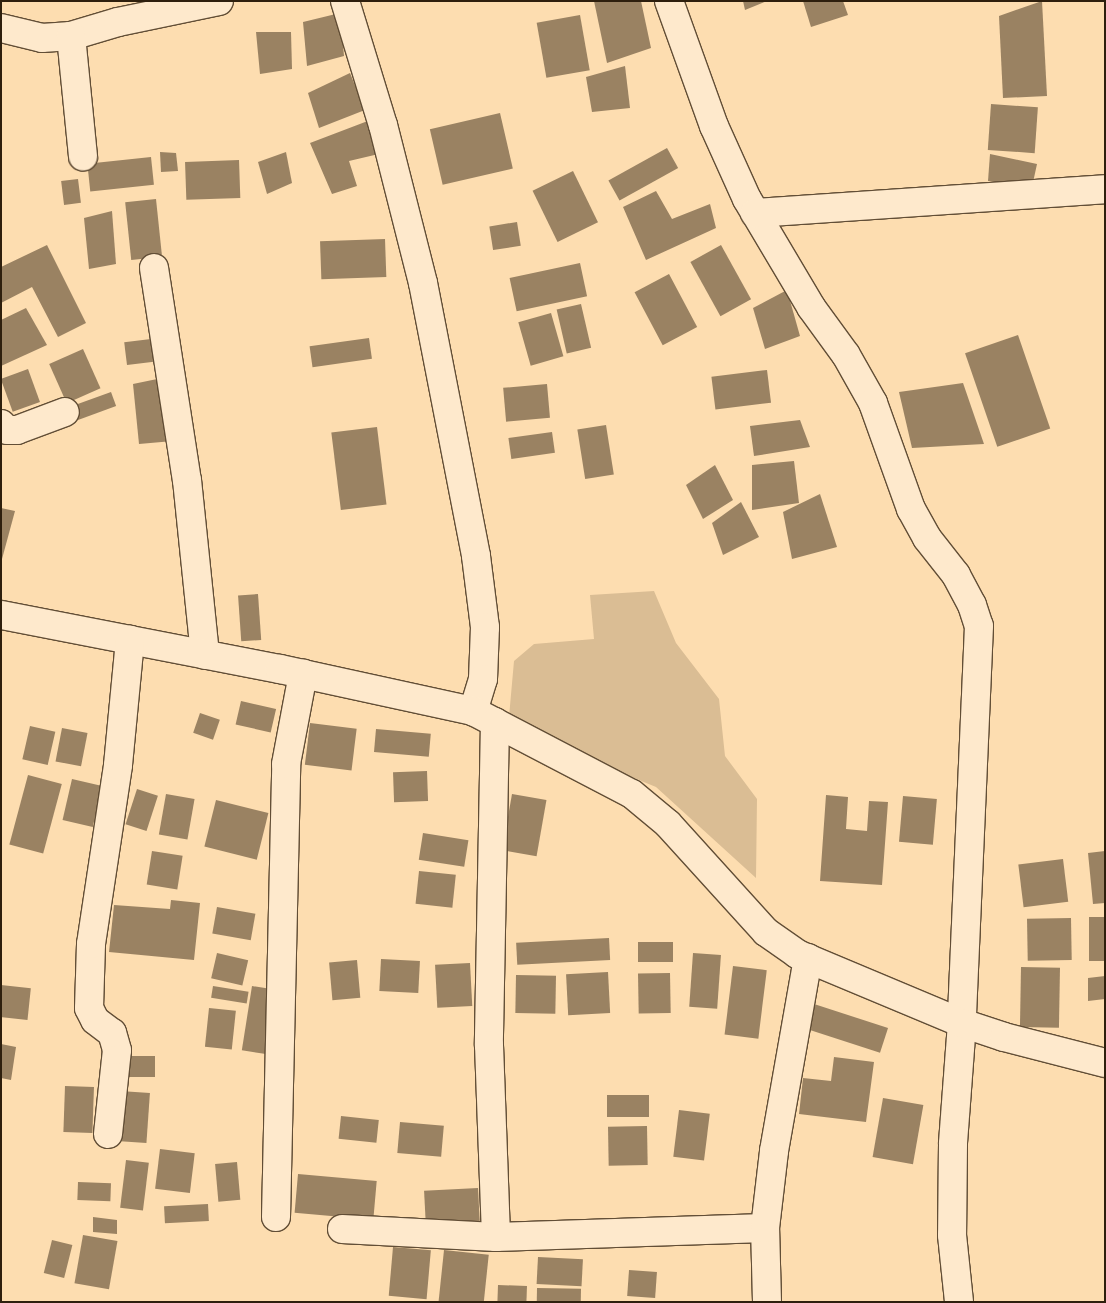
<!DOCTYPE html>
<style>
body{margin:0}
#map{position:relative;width:1106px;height:1303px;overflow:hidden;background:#fdddb0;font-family:"IM FELL French Canon",serif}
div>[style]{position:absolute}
.green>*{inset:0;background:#dabd94}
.building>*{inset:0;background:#9a8262;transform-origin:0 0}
.roads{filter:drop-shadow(1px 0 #624e36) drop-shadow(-1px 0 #624e36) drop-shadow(0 1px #624e36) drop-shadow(0 -1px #624e36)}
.street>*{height:28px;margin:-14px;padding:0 14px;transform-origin:14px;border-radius:14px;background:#fee9cc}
span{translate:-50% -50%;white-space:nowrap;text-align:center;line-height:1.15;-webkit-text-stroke:4.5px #fee9cc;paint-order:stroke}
.frame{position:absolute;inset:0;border:2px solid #2e1f0d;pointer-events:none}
</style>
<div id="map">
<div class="green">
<div style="clip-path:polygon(654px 591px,676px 643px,719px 699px,725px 756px,757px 799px,756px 878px,656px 787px,549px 743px,509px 717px,514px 661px,534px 644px,594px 639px,590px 595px)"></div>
</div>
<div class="building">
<div style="clip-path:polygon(594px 1px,641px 1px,651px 48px,607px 63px)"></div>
<div style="clip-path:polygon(743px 1px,767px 1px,745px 10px)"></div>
<div style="clip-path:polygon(803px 1px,843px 1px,848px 15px,811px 27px)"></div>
<div style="clip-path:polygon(1042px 1px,1047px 96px,1003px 98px,999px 16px)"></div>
<div style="clip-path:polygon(340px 13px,344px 56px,307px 66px,303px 22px)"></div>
<div style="left:580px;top:15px;width:56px;height:44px;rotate:80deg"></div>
<div style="clip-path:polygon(256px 32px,291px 32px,292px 69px,260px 74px)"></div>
<div style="clip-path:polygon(625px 66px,630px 108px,592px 112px,586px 77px)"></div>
<div style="clip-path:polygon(350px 73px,365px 110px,319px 128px,308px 93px)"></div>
<div style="left:991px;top:104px;width:47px;height:46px;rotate:4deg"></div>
<div style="left:500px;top:113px;width:57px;height:72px;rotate:77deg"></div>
<div style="clip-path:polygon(373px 119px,383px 153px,349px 161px,357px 186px,332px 194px,310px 143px)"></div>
<div style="left:667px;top:148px;width:23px;height:67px;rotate:61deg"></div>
<div style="clip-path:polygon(160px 152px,176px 153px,178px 171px,161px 172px)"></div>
<div style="clip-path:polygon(286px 152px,292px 183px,267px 194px,258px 162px)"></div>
<div style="clip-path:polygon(990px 154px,1037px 164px,1032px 187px,988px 181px)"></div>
<div style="left:151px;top:157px;width:28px;height:64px;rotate:84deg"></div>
<div style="left:239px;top:160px;width:38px;height:54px;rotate:88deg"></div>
<div style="left:573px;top:171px;width:57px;height:45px;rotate:64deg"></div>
<div style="left:78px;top:179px;width:24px;height:17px;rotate:83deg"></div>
<div style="clip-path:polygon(656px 191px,672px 219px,710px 204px,716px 228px,646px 260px,623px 207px)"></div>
<div style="left:156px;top:199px;width:58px;height:31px;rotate:84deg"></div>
<div style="clip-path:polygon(112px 211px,116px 264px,89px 269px,84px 218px)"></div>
<div style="left:517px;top:222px;width:24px;height:28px;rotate:81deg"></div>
<div style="left:385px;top:239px;width:38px;height:65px;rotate:88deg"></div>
<div style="clip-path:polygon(47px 245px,86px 323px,58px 337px,32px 287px,1px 303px,1px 267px)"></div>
<div style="left:721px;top:245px;width:62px;height:35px;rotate:61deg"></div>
<div style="left:580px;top:263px;width:34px;height:72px;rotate:78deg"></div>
<div style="left:669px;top:274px;width:60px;height:39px;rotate:62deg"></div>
<div style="clip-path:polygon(787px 290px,800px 336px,765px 349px,753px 308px)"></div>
<div style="left:581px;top:304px;width:45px;height:25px;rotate:77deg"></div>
<div style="clip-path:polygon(26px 308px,47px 345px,1px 366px,1px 320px)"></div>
<div style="left:551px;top:313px;width:45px;height:34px;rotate:74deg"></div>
<div style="left:1018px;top:335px;width:99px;height:56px;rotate:71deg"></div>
<div style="left:369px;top:338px;width:21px;height:60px;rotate:82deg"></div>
<div style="left:151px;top:339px;width:23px;height:27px;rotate:83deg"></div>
<div style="left:83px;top:349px;width:43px;height:37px;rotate:66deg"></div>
<div style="left:28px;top:369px;width:35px;height:29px;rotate:70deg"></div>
<div style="left:767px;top:370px;width:33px;height:56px;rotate:83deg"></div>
<div style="clip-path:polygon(162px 378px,173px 441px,139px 444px,133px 384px)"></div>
<div style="clip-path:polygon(963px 383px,984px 444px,912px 448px,899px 392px)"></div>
<div style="left:547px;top:384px;width:34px;height:44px;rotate:85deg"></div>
<div style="left:111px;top:392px;width:15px;height:42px;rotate:70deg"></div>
<div style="clip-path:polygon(800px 420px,810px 447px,754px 456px,750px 426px)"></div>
<div style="left:606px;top:425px;width:50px;height:29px;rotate:81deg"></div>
<div style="left:377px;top:427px;width:78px;height:46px;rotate:83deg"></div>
<div style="left:552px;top:432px;width:21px;height:44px;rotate:82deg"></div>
<div style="clip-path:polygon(794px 461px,799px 503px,752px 510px,752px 465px)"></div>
<div style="clip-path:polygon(715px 465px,733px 500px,703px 519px,686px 485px)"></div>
<div style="clip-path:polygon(820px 494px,837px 547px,792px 559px,783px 512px)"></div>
<div style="clip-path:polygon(741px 502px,759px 537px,723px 555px,712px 523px)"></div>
<div style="clip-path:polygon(1px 508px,15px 511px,2px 559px,1px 559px)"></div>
<div style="left:258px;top:594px;width:46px;height:20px;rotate:86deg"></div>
<div style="left:241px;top:701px;width:36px;height:24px;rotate:13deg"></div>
<div style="left:200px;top:713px;width:21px;height:21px;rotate:19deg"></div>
<div style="left:310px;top:723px;width:47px;height:42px;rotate:7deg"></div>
<div style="left:30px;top:726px;width:26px;height:34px;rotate:13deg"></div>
<div style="left:62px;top:728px;width:26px;height:34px;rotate:11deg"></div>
<div style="left:376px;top:729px;width:55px;height:23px;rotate:5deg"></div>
<div style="left:427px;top:771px;width:30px;height:34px;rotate:88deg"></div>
<div style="left:28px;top:775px;width:35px;height:72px;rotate:15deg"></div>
<div style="left:72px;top:779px;width:31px;height:42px;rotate:13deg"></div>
<div style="left:137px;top:789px;width:22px;height:37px;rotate:18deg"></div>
<div style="left:166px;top:794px;width:29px;height:41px;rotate:10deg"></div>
<div style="left:512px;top:794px;width:35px;height:57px;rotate:10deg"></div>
<div style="clip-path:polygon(826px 795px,848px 797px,846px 829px,867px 831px,869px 801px,888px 802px,882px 885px,820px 881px)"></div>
<div style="left:903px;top:796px;width:34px;height:46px;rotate:5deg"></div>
<div style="left:216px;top:800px;width:54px;height:48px;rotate:14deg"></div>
<div style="left:423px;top:833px;width:46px;height:27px;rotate:9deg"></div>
<div style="left:152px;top:851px;width:31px;height:34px;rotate:9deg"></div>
<div style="clip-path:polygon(1105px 851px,1105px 903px,1093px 904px,1088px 853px)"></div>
<div style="left:1063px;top:859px;width:43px;height:45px;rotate:83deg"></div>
<div style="left:419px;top:871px;width:37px;height:33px;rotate:6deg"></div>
<div style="clip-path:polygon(171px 900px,200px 903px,194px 960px,109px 952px,114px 905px,170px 909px)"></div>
<div style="left:217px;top:907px;width:39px;height:27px;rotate:10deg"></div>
<div style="left:1105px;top:917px;width:44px;height:16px;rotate:90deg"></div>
<div style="left:1071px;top:918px;width:42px;height:44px;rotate:89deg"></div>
<div style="left:609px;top:938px;width:22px;height:93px;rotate:87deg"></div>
<div style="left:673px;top:942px;width:20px;height:35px;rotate:90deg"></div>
<div style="left:217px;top:953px;width:32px;height:26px;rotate:13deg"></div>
<div style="left:693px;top:953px;width:28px;height:54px;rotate:4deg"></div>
<div style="left:381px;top:959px;width:39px;height:32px;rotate:3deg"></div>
<div style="left:357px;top:960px;width:38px;height:28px;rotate:85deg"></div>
<div style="left:470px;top:963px;width:43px;height:35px;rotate:87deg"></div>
<div style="left:733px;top:966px;width:34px;height:69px;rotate:7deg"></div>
<div style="left:1021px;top:967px;width:39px;height:60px;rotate:1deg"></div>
<div style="left:608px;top:972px;width:41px;height:42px;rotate:87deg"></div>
<div style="left:670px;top:973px;width:40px;height:32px;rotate:89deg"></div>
<div style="left:516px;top:975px;width:40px;height:38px;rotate:1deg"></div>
<div style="clip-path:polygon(1105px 976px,1105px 999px,1088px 1001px,1088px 978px)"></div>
<div style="left:1px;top:985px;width:30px;height:32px;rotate:6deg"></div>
<div style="left:213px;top:986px;width:36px;height:12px;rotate:9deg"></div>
<div style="left:252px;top:986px;width:26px;height:65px;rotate:9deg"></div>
<div style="left:811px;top:1003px;width:81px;height:26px;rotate:18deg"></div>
<div style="left:209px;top:1008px;width:27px;height:39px;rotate:6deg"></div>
<div style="clip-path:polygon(1px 1044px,16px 1047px,11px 1080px,1px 1078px)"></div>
<div style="left:155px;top:1056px;width:21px;height:35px;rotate:90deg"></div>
<div style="clip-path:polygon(834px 1057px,874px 1062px,866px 1122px,799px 1114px,803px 1078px,831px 1081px)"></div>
<div style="left:65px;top:1086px;width:29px;height:46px;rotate:2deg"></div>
<div style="left:120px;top:1091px;width:30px;height:50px;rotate:4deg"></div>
<div style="left:649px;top:1095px;width:22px;height:42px;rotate:90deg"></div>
<div style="left:883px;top:1098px;width:41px;height:60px;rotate:10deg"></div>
<div style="left:679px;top:1110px;width:31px;height:47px;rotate:7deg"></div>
<div style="left:341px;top:1116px;width:38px;height:23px;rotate:6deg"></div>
<div style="left:400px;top:1122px;width:44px;height:31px;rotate:5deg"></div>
<div style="left:647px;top:1126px;width:39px;height:39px;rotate:89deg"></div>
<div style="left:160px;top:1149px;width:35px;height:40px;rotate:7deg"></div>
<div style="left:126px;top:1160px;width:23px;height:48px;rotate:7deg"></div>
<div style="left:237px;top:1162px;width:38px;height:22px;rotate:85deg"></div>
<div style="left:298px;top:1174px;width:79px;height:39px;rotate:5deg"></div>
<div style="left:78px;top:1182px;width:33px;height:18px;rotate:2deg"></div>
<div style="left:478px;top:1188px;width:36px;height:54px;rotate:87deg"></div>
<div style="left:208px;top:1204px;width:17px;height:44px;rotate:87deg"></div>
<div style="clip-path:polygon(93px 1217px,117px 1220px,117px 1234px,93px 1232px)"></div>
<div style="left:83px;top:1235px;width:35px;height:49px;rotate:10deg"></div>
<div style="left:52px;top:1240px;width:21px;height:34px;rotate:14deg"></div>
<div style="left:393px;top:1247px;width:38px;height:49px;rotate:5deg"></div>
<div style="left:444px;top:1250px;width:45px;height:52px;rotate:6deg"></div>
<div style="left:538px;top:1257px;width:45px;height:27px;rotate:3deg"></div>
<div style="left:629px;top:1270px;width:28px;height:26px;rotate:4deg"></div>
<div style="left:498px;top:1285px;width:29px;height:17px;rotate:2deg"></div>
<div style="left:537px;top:1288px;width:44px;height:14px;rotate:1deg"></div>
</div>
<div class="roads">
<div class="street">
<div style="left:345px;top:1px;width:130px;rotate:73deg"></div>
<div style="left:383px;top:125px;width:163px;rotate:75.8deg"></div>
<div style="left:423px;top:283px;width:278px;rotate:79deg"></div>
<div style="left:476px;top:556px;width:72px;rotate:82.8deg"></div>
<div style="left:485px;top:627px;width:52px;rotate:92.2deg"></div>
<div style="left:483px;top:679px;width:34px;rotate:107deg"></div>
<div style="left:669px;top:1px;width:133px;rotate:70.2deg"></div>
<div style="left:714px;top:126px;width:80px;rotate:65.7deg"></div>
<div style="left:747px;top:199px;width:126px;rotate:59.3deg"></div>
<div style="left:811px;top:307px;width:59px;rotate:53.9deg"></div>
<div style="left:846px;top:355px;width:55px;rotate:60.6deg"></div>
<div style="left:873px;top:403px;width:113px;rotate:70.3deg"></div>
<div style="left:911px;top:509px;width:33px;rotate:61deg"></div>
<div style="left:927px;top:538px;width:47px;rotate:51.9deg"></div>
<div style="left:956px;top:575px;width:34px;rotate:62deg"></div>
<div style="left:972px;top:605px;width:22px;rotate:72deg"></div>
<div style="left:979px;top:626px;width:397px;rotate:92.5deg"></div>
<div style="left:962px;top:1023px;width:121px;rotate:94.3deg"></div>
<div style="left:953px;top:1144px;width:91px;rotate:90.6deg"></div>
<div style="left:952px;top:1235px;width:67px;rotate:84deg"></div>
<div style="left:1px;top:28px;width:42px;rotate:13.7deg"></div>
<div style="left:42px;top:38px;width:29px;rotate:-4deg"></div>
<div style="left:71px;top:36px;width:49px;rotate:-16.6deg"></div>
<div style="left:118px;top:22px;width:103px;rotate:-11.7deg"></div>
<div style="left:71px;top:36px;width:121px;rotate:84.3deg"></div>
<div style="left:755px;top:213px;width:351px;rotate:-3.9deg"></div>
<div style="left:154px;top:268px;width:215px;rotate:81.2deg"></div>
<div style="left:187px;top:480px;width:176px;rotate:84.1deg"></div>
<div style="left:1px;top:424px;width:8px;rotate:45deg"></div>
<div style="left:7px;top:430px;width:10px"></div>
<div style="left:17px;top:430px;width:51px;rotate:-20.6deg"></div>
<div style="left:1px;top:615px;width:284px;rotate:11deg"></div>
<div style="left:280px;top:669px;width:198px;rotate:12.3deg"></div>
<div style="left:473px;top:711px;width:179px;rotate:27.6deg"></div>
<div style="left:632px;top:794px;width:47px;rotate:39.8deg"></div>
<div style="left:668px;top:824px;width:146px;rotate:47.8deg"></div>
<div style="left:766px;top:932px;width:38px;rotate:35deg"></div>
<div style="left:797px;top:954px;width:179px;rotate:22.7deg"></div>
<div style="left:962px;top:1023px;width:44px;rotate:18.4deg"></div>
<div style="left:1004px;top:1037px;width:104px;rotate:14.4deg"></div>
<div style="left:495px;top:722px;width:323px;rotate:91.1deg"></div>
<div style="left:489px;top:1045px;width:192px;rotate:87.9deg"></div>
<div style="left:496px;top:1237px;width:269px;rotate:-1.9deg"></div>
<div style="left:108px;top:1134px;width:84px;rotate:-83.9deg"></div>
<div style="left:117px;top:1050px;width:18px;rotate:-106deg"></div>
<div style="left:112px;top:1033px;width:21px;rotate:-143deg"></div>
<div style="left:95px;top:1020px;width:13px;rotate:-117deg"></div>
<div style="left:89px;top:1008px;width:64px;rotate:-88.2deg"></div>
<div style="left:91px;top:944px;width:181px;rotate:-81.4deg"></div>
<div style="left:118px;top:765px;width:126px;rotate:-84.5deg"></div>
<div style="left:276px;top:1217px;width:453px;rotate:-88.7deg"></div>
<div style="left:286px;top:764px;width:92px;rotate:-79.3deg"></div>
<div style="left:342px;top:1229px;width:154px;rotate:3deg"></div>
<div style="left:767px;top:1302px;width:74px;rotate:-91.5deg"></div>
<div style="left:765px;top:1228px;width:78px;rotate:-83.3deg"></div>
<div style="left:774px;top:1151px;width:196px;rotate:-80deg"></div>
</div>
</div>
<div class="frame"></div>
</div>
